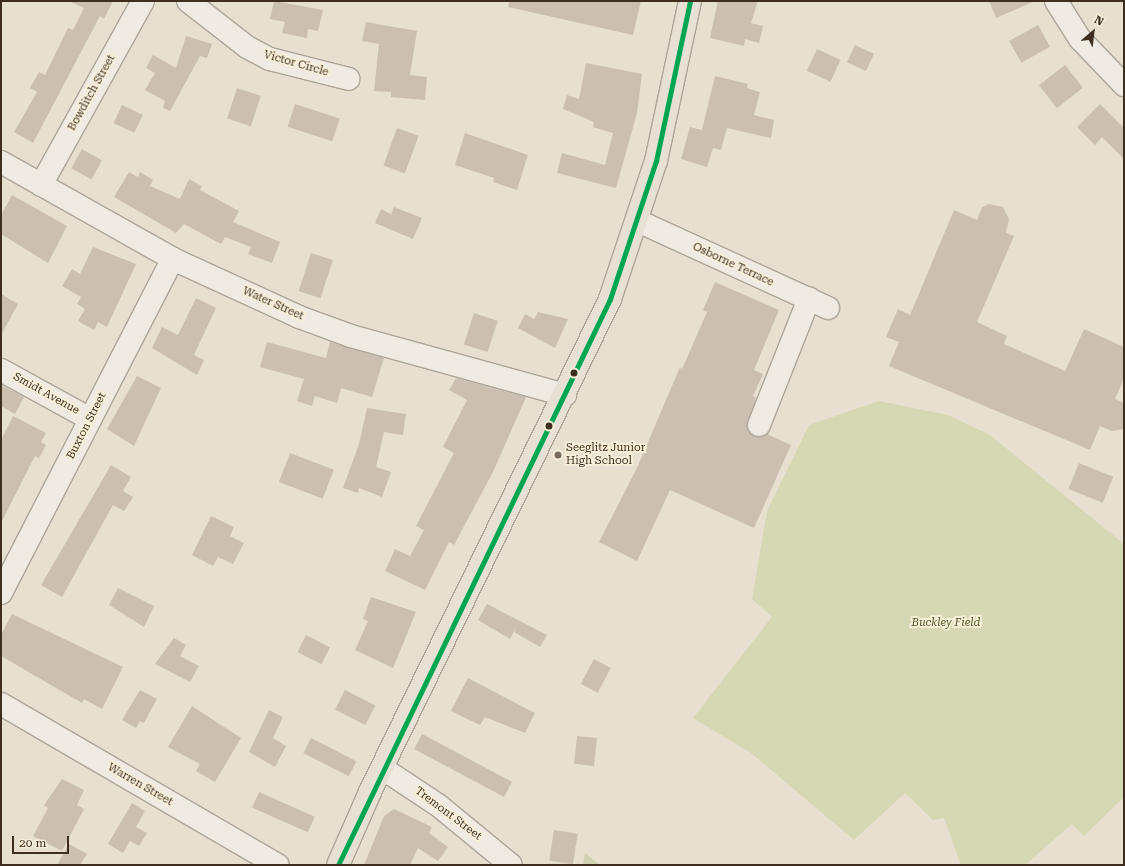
<!DOCTYPE html>
<style>
body{margin:0}
#map{position:relative;width:1125px;height:866px;overflow:hidden;background:#e7e0d1;font-family:"Roboto Serif",serif}
div>[style]{position:absolute}
.green>*{inset:0;background:#d6d7b3}
.cemetery>*{inset:0;background:#d1d1b3}
.building>*{inset:0;background:#cbbfb2;transform-origin:0 0}
.roads{filter:drop-shadow(1px 0 #ada599) drop-shadow(-1px 0 #ada599) drop-shadow(0 1px #ada599) drop-shadow(0 -1px #ada599)}
.minor>*{height:22px;margin:-11px;padding:0 11px;transform-origin:11px;border-radius:11px;background:#efebe3}
.major>*{height:22px;margin:-11px;padding:0 11px;transform-origin:11px;border-radius:11px;background:#e6e1d4}
.bus-1>*{height:5px;margin:-2.5px;padding:0 2.5px;transform-origin:2.5px;border-radius:2.5px;background:#00a651}
.dots>*{width:11px;height:11px;translate:-50% -50%;box-sizing:border-box;border:2px solid #f7eed8;border-radius:50%}
span{translate:-50% -50%;white-space:nowrap;text-align:center;line-height:1.15;-webkit-text-stroke:4px #f7eed8;paint-order:stroke}
.street-label{font-size:11px;color:#3d2e20}
.poi-label{font-size:11px;color:#3d2e20}
.left{translate:0 -50%;text-align:left}
.park-label{font-size:11px;color:#4d5a26;font-style:italic}
.frame{position:absolute;inset:0;border:2px solid #3d2e20;pointer-events:none}
.north{position:absolute;left:1073px;top:12px;width:40px;height:40px;-webkit-text-stroke:3px #f7eed8;paint-order:stroke;rotate:28deg;font-size:11px;font-weight:700;line-height:16px;text-align:center;color:#3d2e20}
.north::after{content:'';display:block;margin:auto;width:14px;height:18px;background:#3d2e20;clip-path:polygon(50% 0,100% 100%,50% 72%,0 100%)}
.scale{position:absolute;left:12px;top:836px;width:57px;height:18px;box-sizing:border-box;border:2px solid #3d2e20;border-top:0;padding-left:5px;font-size:12px;line-height:14px;white-space:nowrap;color:#3d2e20;-webkit-text-stroke:3px #f7eed8;paint-order:stroke}
</style>
<div id="map">
<div class="green">
<div style="clip-path:polygon(879px 401px,948px 415px,990px 435px,1124px 544px,1124px 797px,1084px 836px,1072px 824px,1025px 865px,961px 865px,944px 818px,933px 820px,905px 793px,854px 840px,751px 753px,693px 718px,772px 617px,752px 599px,767px 511px,809px 425px)"></div>
</div>
<div class="cemetery">
<div style="clip-path:polygon(585px 853px,600px 865px,583px 865px)"></div>
</div>
<div class="building">
<div style="clip-path:polygon(69px 1px,113px 1px,104px 19px,100px 16px,33px 143px,14px 132px,37px 92px,30px 88px,39px 72px,45px 75px,68px 28px,73px 30px,84px 8px)"></div>
<div style="clip-path:polygon(274px 1px,323px 10px,318px 31px,308px 29px,307px 38px,282px 33px,285px 22px,270px 19px)"></div>
<div style="clip-path:polygon(509px 1px,641px 1px,633px 35px,508px 7px)"></div>
<div style="clip-path:polygon(718px 1px,758px 1px,751px 23px,763px 26px,759px 43px,745px 39px,744px 46px,710px 38px)"></div>
<div style="clip-path:polygon(989px 1px,1035px 1px,996px 18px)"></div>
<div style="clip-path:polygon(366px 22px,417px 31px,410px 75px,427px 77px,425px 100px,391px 97px,391px 92px,374px 91px,379px 44px,362px 41px)"></div>
<div style="left:1038px;top:25px;width:25px;height:33px;rotate:61deg"></div>
<div style="clip-path:polygon(186px 36px,212px 44px,207px 58px,200px 56px,170px 111px,163px 108px,165px 101px,145px 90px,155px 73px,146px 68px,153px 55px,176px 68px)"></div>
<div style="left:855px;top:45px;width:21px;height:19px;rotate:25deg"></div>
<div style="left:817px;top:49px;width:26px;height:24px;rotate:25deg"></div>
<div style="clip-path:polygon(586px 63px,642px 74px,637px 113px,616px 188px,557px 173px,562px 153px,605px 165px,613px 133px,593px 127px,594px 122px,563px 109px,567px 95px,579px 99px)"></div>
<div style="left:1065px;top:65px;width:29px;height:33px;rotate:52deg"></div>
<div style="clip-path:polygon(715px 76px,748px 84px,747px 88px,760px 92px,754px 115px,774px 120px,771px 138px,727px 128px,721px 150px,713px 148px,707px 167px,681px 159px,690px 127px,702px 130px)"></div>
<div style="left:237px;top:88px;width:25px;height:32px;rotate:18deg"></div>
<div style="left:295px;top:104px;width:47px;height:24px;rotate:18deg"></div>
<div style="clip-path:polygon(1100px 104px,1124px 128px,1124px 159px,1102px 137px,1095px 145px,1077px 127px)"></div>
<div style="left:122px;top:105px;width:23px;height:20px;rotate:25deg"></div>
<div style="left:397px;top:128px;width:23px;height:40px;rotate:20deg"></div>
<div style="clip-path:polygon(465px 133px,528px 155px,517px 190px,493px 182px,494px 178px,455px 165px)"></div>
<div style="left:82px;top:149px;width:23px;height:22px;rotate:29deg"></div>
<div style="clip-path:polygon(129px 172px,138px 177px,140px 172px,153px 180px,150px 186px,180px 199px,189px 179px,202px 186px,200px 190px,239px 211px,233px 222px,280px 242px,272px 263px,248px 254px,251px 247px,225px 237px,221px 244px,184px 224px,176px 233px,114px 197px)"></div>
<div style="clip-path:polygon(12px 195px,67px 226px,48px 263px,1px 234px,1px 215px)"></div>
<div style="clip-path:polygon(989px 204px,1003px 207px,1009px 219px,1006px 233px,1014px 236px,977px 322px,1007px 336px,1004px 344px,1065px 371px,1084px 329px,1124px 347px,1124px 378px,1115px 399px,1124px 403px,1124px 429px,1112px 431px,1100px 426px,1090px 450px,889px 366px,899px 342px,886px 337px,898px 309px,910px 315px,954px 210px,977px 220px,982px 207px)"></div>
<div style="clip-path:polygon(394px 207px,422px 218px,413px 239px,375px 223px,381px 209px,391px 214px)"></div>
<div style="clip-path:polygon(93px 247px,136px 264px,107px 327px,98px 322px,94px 330px,78px 321px,85px 309px,77px 304px,81px 297px,62px 286px,72px 269px,80px 274px)"></div>
<div style="left:311px;top:253px;width:23px;height:40px;rotate:18deg"></div>
<div style="clip-path:polygon(715px 282px,779px 310px,754px 370px,763px 374px,753px 396px,756px 398px,747px 426px,754px 436px,767px 434px,791px 445px,754px 528px,670px 490px,637px 561px,599px 542px,637px 468px,680px 367px,682px 369px,707px 312px,703px 310px)"></div>
<div style="clip-path:polygon(1px 294px,18px 304px,1px 335px)"></div>
<div style="clip-path:polygon(196px 298px,216px 308px,194px 355px,204px 360px,197px 375px,152px 348px,162px 327px,178px 335px)"></div>
<div style="clip-path:polygon(538px 312px,568px 319px,555px 348px,518px 328px,525px 314px,534px 319px)"></div>
<div style="left:474px;top:313px;width:25px;height:33px;rotate:18deg"></div>
<div style="clip-path:polygon(267px 342px,326px 358px,330px 342px,384px 358px,372px 397px,341px 388px,337px 403px,315px 396px,312px 406px,297px 401px,304px 379px,260px 367px)"></div>
<div style="clip-path:polygon(137px 376px,161px 388px,134px 446px,107px 429px)"></div>
<div style="clip-path:polygon(456px 378px,526px 397px,493px 472px,454px 545px,449px 542px,425px 590px,385px 571px,395px 549px,410px 556px,424px 530px,416px 526px,454px 453px,443px 447px,467px 400px,449px 390px)"></div>
<div style="clip-path:polygon(1px 385px,24px 397px,15px 414px,1px 406px)"></div>
<div style="clip-path:polygon(367px 408px,406px 414px,403px 435px,384px 432px,376px 467px,391px 472px,382px 497px,359px 488px,358px 493px,343px 488px,359px 444px)"></div>
<div style="clip-path:polygon(13px 416px,46px 433px,41px 442px,46px 445px,39px 458px,35px 456px,1px 523px,1px 440px)"></div>
<div style="left:290px;top:453px;width:47px;height:31px;rotate:21deg"></div>
<div style="left:1079px;top:463px;width:37px;height:28px;rotate:22deg"></div>
<div style="clip-path:polygon(111px 465px,131px 477px,123px 491px,133px 497px,124px 511px,113px 505px,62px 597px,41px 585px)"></div>
<div style="clip-path:polygon(211px 516px,234px 527px,230px 536px,244px 543px,233px 564px,218px 557px,213px 566px,192px 555px)"></div>
<div style="clip-path:polygon(118px 588px,154px 606px,144px 627px,109px 605px)"></div>
<div style="clip-path:polygon(371px 597px,416px 612px,393px 668px,355px 650px,368px 621px,363px 619px)"></div>
<div style="clip-path:polygon(487px 604px,547px 635px,540px 647px,514px 632px,517px 625px,510px 639px,478px 620px)"></div>
<div style="clip-path:polygon(12px 614px,123px 667px,102px 709px,84px 699px,82px 703px,1px 656px,1px 635px)"></div>
<div style="left:306px;top:635px;width:27px;height:19px;rotate:27deg"></div>
<div style="clip-path:polygon(174px 638px,186px 645px,180px 656px,199px 666px,190px 682px,155px 664px)"></div>
<div style="left:594px;top:659px;width:19px;height:28px;rotate:28deg"></div>
<div style="clip-path:polygon(468px 678px,535px 713px,525px 733px,485px 717px,480px 725px,451px 711px)"></div>
<div style="clip-path:polygon(140px 690px,157px 699px,144px 723px,140px 721px,136px 728px,122px 720px)"></div>
<div style="left:345px;top:690px;width:34px;height:22px;rotate:27deg"></div>
<div style="clip-path:polygon(192px 706px,241px 738px,215px 782px,196px 771px,200px 764px,168px 747px)"></div>
<div style="clip-path:polygon(269px 710px,283px 717px,273px 738px,286px 746px,275px 767px,249px 752px)"></div>
<div style="left:422px;top:734px;width:102px;height:17px;rotate:28deg"></div>
<div style="left:577px;top:736px;width:20px;height:28px;rotate:6deg"></div>
<div style="left:311px;top:738px;width:51px;height:17px;rotate:27deg"></div>
<div style="clip-path:polygon(62px 779px,84px 790px,77px 805px,84px 809px,62px 851px,33px 836px,48px 808px,44px 805px)"></div>
<div style="left:259px;top:792px;width:61px;height:17px;rotate:24deg"></div>
<div style="clip-path:polygon(132px 803px,145px 811px,136px 827px,147px 833px,139px 846px,130px 841px,123px 853px,108px 844px)"></div>
<div style="clip-path:polygon(394px 809px,432px 827px,429px 833px,448px 847px,438px 861px,418px 848px,410px 865px,364px 865px,384px 816px)"></div>
<div style="left:554px;top:830px;width:24px;height:31px;rotate:9deg"></div>
<div style="clip-path:polygon(69px 844px,87px 854px,80px 865px,57px 865px)"></div>
</div>
<div class="roads">
<div class="minor">
<div style="left:188px;top:1px;width:75px;rotate:37.9deg"></div>
<div style="left:247px;top:47px;width:26px;rotate:28deg"></div>
<div style="left:270px;top:59px;width:81px;rotate:14.2deg"></div>
<div style="left:1056px;top:1px;width:45px;rotate:57.7deg"></div>
<div style="left:1080px;top:39px;width:64px;rotate:46.3deg"></div>
<div style="left:1px;top:162px;width:197px;rotate:29.4deg"></div>
<div style="left:173px;top:259px;width:139px;rotate:24.7deg"></div>
<div style="left:299px;top:317px;width:55px;rotate:20.1deg"></div>
<div style="left:351px;top:336px;width:222px;rotate:15.4deg"></div>
<div style="left:41px;top:185px;width:210px;rotate:-61deg"></div>
<div style="left:638px;top:221px;width:209px;rotate:24.6deg"></div>
<div style="left:1px;top:370px;width:102px;rotate:28.8deg"></div>
<div style="left:759px;top:425px;width:136px;rotate:-68.4deg"></div>
<div style="left:1px;top:593px;width:376px;rotate:-62.8deg"></div>
<div style="left:1px;top:704px;width:320px;rotate:30.2deg"></div>
<div style="left:382px;top:768px;width:67px;rotate:33.5deg"></div>
<div style="left:438px;top:805px;width:94px;rotate:39.4deg"></div>
</div>
<div class="major">
<div style="left:338px;top:865px;width:80px;rotate:-66.3deg"></div>
<div style="left:370px;top:792px;width:548px;rotate:-64.04deg"></div>
<div style="left:610px;top:299px;width:145px;rotate:-71.6deg"></div>
<div style="left:656px;top:161px;width:164px;rotate:-78deg"></div>
</div>
</div>
<div class="bus-1">
<div style="left:338px;top:865px;width:628px;rotate:-64.33deg"></div>
<div style="left:610px;top:299px;width:145px;rotate:-71.6deg"></div>
<div style="left:656px;top:161px;width:164px;rotate:-78deg"></div>
</div>
<div class="dots">
<div style="left:574px;top:373px;background:#3d2e20"></div>
<div style="left:549px;top:426px;background:#3d2e20"></div>
<div style="left:558px;top:455px;background:#786c5e"></div>
</div>
<div class="street-label">
<span style="left:296px;top:64px;rotate:16deg">Victor Circle</span>
<span style="left:92px;top:93px;rotate:-61deg">Bowditch Street</span>
<span style="left:733px;top:265px;rotate:25deg">Osborne Terrace</span>
<span style="left:273px;top:304px;rotate:24deg">Water Street</span>
<span style="left:46px;top:394px;rotate:29deg">Smidt Avenue</span>
<span style="left:87px;top:426px;rotate:-63deg">Buxton Street</span>
<span style="left:140px;top:785px;rotate:30deg">Warren Street</span>
<span style="left:448px;top:814px;rotate:37deg">Tremont Street</span>
</div>
<div class="poi-label">
<span class="left" style="left:566px;top:455px">Seeglitz Junior<br>High School</span>
</div>
<div class="park-label">
<span style="left:946px;top:623px">Buckley Field</span>
</div>
<div class="frame"></div>
<div class="north">N</div>
<div class="scale">20 m</div>
</div>
